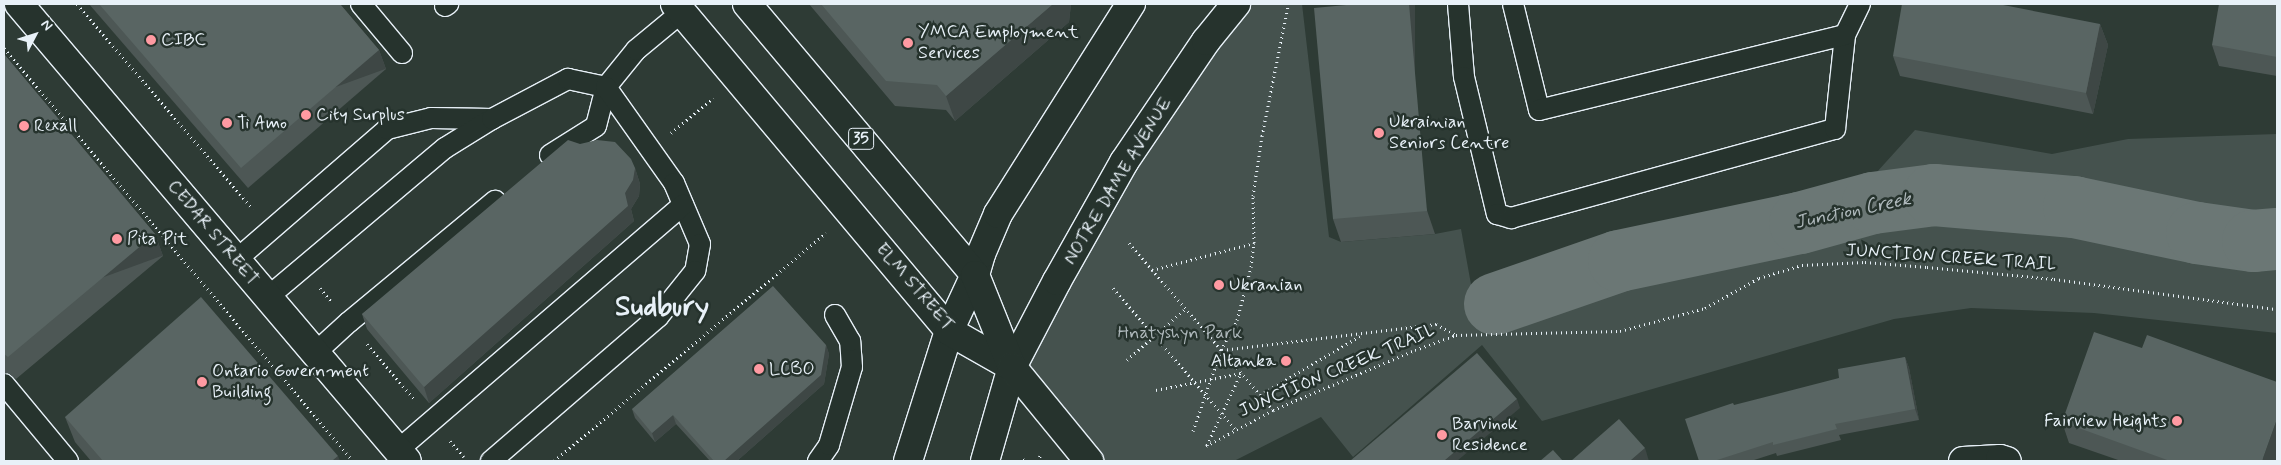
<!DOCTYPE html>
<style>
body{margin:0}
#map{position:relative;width:2281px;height:465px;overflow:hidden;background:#2e3b35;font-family:Mynerve,sans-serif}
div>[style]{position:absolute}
.green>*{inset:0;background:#45524e}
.river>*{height:62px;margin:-31px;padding:0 31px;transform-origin:31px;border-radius:31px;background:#6b7775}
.path>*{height:3px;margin-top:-1.5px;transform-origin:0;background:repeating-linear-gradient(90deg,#e8f1f8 0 1px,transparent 0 5px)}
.roads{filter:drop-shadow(1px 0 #e8f1f8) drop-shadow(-1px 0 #e8f1f8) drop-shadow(0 1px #e8f1f8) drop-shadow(0 -1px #e8f1f8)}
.service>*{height:20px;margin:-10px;padding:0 10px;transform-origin:10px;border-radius:10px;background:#26332d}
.minor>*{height:28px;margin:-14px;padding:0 14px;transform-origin:14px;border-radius:14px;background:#26332d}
.tertiary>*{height:28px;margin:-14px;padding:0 14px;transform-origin:14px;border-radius:14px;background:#26332d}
.secondary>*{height:28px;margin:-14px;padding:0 14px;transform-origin:14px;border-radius:14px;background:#26332d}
.primary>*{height:28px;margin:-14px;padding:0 14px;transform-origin:14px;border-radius:14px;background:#26332d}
.wall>*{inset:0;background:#4d5755}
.shaded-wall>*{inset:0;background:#3e4745;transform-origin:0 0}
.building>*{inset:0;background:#596563}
.dots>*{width:14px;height:14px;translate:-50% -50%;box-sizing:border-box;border:2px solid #26332d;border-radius:50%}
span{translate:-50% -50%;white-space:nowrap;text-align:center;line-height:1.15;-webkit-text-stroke:5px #26332d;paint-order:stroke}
.shield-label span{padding:1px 4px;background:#26332d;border:1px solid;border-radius:4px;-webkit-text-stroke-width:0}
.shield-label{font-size:16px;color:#e8f1f8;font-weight:700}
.poi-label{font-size:18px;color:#e8f1f8}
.left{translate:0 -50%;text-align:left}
.right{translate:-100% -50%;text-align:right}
.street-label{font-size:18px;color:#e8f1f8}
.park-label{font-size:18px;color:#afb9bc}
.water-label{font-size:19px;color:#b0babd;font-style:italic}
.town-label{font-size:28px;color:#e8f1f8;font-weight:700}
.frame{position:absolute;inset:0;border:5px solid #e8f1f8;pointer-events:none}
.north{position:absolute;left:10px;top:10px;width:50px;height:50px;-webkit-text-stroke:4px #26332d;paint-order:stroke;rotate:50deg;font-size:14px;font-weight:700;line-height:20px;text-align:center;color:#e8f1f8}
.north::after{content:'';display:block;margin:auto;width:18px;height:22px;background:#e8f1f8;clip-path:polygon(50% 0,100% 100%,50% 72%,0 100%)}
</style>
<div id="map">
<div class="green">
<div style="clip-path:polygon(1240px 4px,1302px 4px,1329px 237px,1341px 242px,1435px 234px,1461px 229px,1474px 301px,1527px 273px,1623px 241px,1876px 173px,1915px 130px,2052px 154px,2128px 139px,2277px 134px,2277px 333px,2094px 313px,1971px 308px,1894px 319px,1542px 421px,1482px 345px,1353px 457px,1321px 417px,1234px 461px,1093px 461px,1016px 366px,1127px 165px)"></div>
</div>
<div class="river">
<div style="left:1495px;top:304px;width:131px;rotate:-19.1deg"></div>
<div style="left:1619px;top:261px;width:185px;rotate:-11.9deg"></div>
<div style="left:1800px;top:223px;width:76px;rotate:-15.3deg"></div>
<div style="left:1873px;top:203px;width:62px;rotate:-7.5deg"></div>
<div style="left:1934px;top:195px;width:141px;rotate:4.9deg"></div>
<div style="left:2074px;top:207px;width:126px;rotate:11.9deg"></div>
<div style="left:2197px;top:233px;width:57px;rotate:8.1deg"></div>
<div style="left:2253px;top:241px;width:24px;rotate:-5deg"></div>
</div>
<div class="path">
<div style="left:77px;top:4px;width:270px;rotate:49.4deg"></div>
<div style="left:4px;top:48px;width:541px;rotate:49.8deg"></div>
<div style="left:671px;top:133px;width:55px;rotate:-39.8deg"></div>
<div style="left:1129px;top:243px;width:221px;rotate:49.2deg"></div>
<div style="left:1152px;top:270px;width:106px;rotate:-14.8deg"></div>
<div style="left:320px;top:288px;width:17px;rotate:50deg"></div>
<div style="left:1113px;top:288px;width:188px;rotate:49.1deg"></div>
<div style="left:367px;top:344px;width:74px;rotate:49.4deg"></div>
<div style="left:1222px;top:350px;width:216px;rotate:-6.9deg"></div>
<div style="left:1436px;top:324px;width:23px;rotate:29deg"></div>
<div style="left:1127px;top:360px;width:77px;rotate:-41.3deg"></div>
<div style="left:1156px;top:390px;width:87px;rotate:-11.3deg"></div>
<div style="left:1260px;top:395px;width:116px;rotate:-30.5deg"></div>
<div style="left:1193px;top:431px;width:86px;rotate:-70.9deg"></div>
<div style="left:1221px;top:350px;width:34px;rotate:-62deg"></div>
<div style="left:1237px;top:320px;width:55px;rotate:-75.2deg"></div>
<div style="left:1251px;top:267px;width:24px;rotate:-83deg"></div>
<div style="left:1254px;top:243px;width:47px;rotate:-91.2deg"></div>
<div style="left:1253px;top:196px;width:61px;rotate:-81.5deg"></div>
<div style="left:1262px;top:136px;width:133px;rotate:-78.7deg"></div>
<div style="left:450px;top:441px;width:21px;rotate:49deg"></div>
<div style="left:1207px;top:445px;width:80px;rotate:-64.7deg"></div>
<div style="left:1206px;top:446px;width:76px;rotate:-28.2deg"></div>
<div style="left:1273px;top:410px;width:154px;rotate:-22.9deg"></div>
<div style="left:1415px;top:350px;width:44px;rotate:-20.1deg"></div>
<div style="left:1456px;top:335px;width:164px;rotate:-1.4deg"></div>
<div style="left:1620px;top:331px;width:88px;rotate:-15.1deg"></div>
<div style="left:1705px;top:308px;width:62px;rotate:-29.1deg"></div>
<div style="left:1759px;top:278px;width:45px;rotate:-16.8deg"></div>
<div style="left:1802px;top:265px;width:63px;rotate:-2.7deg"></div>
<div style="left:1865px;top:262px;width:62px;rotate:4.6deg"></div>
<div style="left:1927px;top:267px;width:128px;rotate:5.4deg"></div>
<div style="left:2054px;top:279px;width:225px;rotate:7.7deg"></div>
<div style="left:1023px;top:459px;width:4px;rotate:34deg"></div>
<div style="left:554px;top:461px;width:355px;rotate:-40deg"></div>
<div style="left:1037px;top:461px;width:9px;rotate:-58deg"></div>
</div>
<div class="roads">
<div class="service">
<div style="left:361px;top:4px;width:64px;rotate:50.1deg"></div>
<div style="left:1458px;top:4px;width:73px;rotate:85.3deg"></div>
<div style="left:1464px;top:77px;width:141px;rotate:76.5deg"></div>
<div style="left:1497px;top:214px;width:15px;rotate:16deg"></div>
<div style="left:1511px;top:218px;width:336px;rotate:-15.4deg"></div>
<div style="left:1835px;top:129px;width:95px;rotate:-83.9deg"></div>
<div style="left:1845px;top:35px;width:34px;rotate:-64deg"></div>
<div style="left:1513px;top:4px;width:109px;rotate:76.2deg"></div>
<div style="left:1539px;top:110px;width:315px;rotate:-13.8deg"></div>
<div style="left:445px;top:6px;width:4px;rotate:-34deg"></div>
<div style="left:550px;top:155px;width:54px;rotate:-32.2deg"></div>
<div style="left:596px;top:126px;width:40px;rotate:-75.6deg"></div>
<div style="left:606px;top:87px;width:48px;rotate:-51deg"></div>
<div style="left:636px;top:50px;width:60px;rotate:-39.6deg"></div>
<div style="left:236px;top:260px;width:200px;rotate:-40.9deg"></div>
<div style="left:387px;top:129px;width:45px;rotate:-14deg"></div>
<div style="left:431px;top:118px;width:61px;rotate:0.9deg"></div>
<div style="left:268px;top:297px;width:231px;rotate:-40.1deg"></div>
<div style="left:445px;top:148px;width:55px;rotate:-31.7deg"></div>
<div style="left:492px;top:119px;width:86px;rotate:-27.8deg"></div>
<div style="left:568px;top:79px;width:39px;rotate:12deg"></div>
<div style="left:606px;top:87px;width:118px;rotate:54.7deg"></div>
<div style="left:674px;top:183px;width:66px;rotate:66.9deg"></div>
<div style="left:700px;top:244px;width:27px;rotate:100deg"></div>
<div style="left:695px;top:271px;width:59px;rotate:128.8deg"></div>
<div style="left:658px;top:317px;width:221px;rotate:139.2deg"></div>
<div style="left:315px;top:353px;width:46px;rotate:-42.4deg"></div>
<div style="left:349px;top:322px;width:190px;rotate:-39.7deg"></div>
<div style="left:4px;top:384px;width:100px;rotate:50.3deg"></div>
<div style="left:398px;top:450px;width:376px;rotate:-40.7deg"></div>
<div style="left:818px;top:461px;width:19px;rotate:-55deg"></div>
<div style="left:829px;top:445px;width:81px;rotate:-73.6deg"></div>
<div style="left:852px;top:367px;width:26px;rotate:-94deg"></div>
<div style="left:850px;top:341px;width:30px;rotate:-120deg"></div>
</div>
<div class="minor">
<div style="left:1963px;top:461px;width:37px;rotate:-3deg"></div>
<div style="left:2000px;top:459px;width:7px;rotate:16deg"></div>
</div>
<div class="tertiary">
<div style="left:19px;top:4px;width:599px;rotate:49.67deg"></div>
</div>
<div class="secondary">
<div style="left:908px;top:461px;width:136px;rotate:-72.5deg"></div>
<div style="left:949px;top:331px;width:62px;rotate:-65.1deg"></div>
<div style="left:975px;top:275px;width:22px;rotate:-74deg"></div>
<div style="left:981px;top:254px;width:43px;rotate:-67deg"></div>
<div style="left:998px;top:214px;width:249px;rotate:-57.7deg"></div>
<div style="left:985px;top:461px;width:98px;rotate:-74deg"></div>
<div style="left:1012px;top:367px;width:97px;rotate:-62.4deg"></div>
<div style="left:1057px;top:281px;width:137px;rotate:-60.6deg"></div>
<div style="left:1124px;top:162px;width:146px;rotate:-55.9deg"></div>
<div style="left:1206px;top:41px;width:48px;rotate:-51deg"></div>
</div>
<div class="primary">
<div style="left:675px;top:4px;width:427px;rotate:50deg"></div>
<div style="left:949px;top:331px;width:73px;rotate:29.7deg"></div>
<div style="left:747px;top:4px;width:354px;rotate:49.9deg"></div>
<div style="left:975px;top:275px;width:99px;rotate:68.1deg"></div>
<div style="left:1012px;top:367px;width:122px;rotate:50.7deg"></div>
</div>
</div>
<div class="wall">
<div style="clip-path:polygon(89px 4px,340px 4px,379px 50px,386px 69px,248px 188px)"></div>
<div style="clip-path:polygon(809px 4px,1071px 4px,1069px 22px,955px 121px,946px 110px,895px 106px)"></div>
<div style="clip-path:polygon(1357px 4px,1435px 234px,1341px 242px,1333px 219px)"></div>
<div style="clip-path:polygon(2277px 4px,2277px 76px,2219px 66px,2212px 45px)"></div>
<div style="clip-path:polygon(2100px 24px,2108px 45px,2093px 114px,1900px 76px,1893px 56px)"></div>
<div style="clip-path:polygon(4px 54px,155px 234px,163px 256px,16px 379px,8px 373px,4px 374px)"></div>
<div style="clip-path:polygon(580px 144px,635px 168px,640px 184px,639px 196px,631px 209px,634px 221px,429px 403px,367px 329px,362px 314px)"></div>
<div style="clip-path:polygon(826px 345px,829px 354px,824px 384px,737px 461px,710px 461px,676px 424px,655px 442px,635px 418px,632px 409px)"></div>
<div style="clip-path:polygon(1905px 357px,1909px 368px,1919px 420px,1839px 435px,1841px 440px,1777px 456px,1776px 453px,1751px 461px,1699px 461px,1839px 378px)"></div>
<div style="clip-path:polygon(65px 417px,340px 461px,91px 461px,75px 442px)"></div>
<div style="clip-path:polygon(2062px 422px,2277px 461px,2121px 461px,2069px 443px)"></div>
</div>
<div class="shaded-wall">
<div style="clip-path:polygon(1053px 4px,1071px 4px,1069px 22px,955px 121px,946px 96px)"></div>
<div style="left:1409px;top:4px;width:6px;height:208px"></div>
<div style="clip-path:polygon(2100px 24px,2108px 45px,2093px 114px,2086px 93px)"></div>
<div style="left:379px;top:50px;width:20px;height:182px;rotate:70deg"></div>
<div style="clip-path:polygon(635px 168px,640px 184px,639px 196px,631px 209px,634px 221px,429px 403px,424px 387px,625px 193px)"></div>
<div style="left:155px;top:234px;width:23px;height:192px;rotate:70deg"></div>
<div style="clip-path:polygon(826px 345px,829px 354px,824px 384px,737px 461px,724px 461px)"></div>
<div style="clip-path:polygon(1905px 357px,1909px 368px,1919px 420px,1915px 409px)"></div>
<div style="clip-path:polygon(1517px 399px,1520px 408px,1457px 461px,1444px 461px)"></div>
<div style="clip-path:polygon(673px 415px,676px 424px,655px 442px,652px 433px)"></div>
<div style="clip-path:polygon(2277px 419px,2277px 461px,2262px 461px)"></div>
<div style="clip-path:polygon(1645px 448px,1649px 461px,1630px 461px)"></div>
<div style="clip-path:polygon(338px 456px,340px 461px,332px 461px)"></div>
</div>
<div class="building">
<div style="clip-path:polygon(99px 4px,340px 4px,379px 50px,241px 168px)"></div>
<div style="clip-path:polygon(821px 4px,1053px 4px,946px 96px,937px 85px,886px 81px)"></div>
<div style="clip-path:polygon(1357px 4px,1409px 4px,1427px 211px,1333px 219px,1314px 8px)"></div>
<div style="clip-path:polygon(1902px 4px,1998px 4px,2100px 24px,2086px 93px,1893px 56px)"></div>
<div style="clip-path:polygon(2219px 4px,2277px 4px,2277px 57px,2212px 45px)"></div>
<div style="clip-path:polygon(4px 54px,155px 234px,8px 357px,4px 354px)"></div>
<div style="clip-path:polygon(568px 140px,580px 144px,597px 140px,615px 142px,631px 159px,635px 168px,633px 180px,625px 193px,628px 206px,424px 387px,362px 314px)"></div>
<div style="clip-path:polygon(773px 286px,826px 345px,821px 375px,724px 461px,714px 461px,673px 415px,652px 433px,632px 409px)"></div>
<div style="clip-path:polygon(201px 297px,338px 456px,332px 461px,103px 461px,65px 417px)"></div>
<div style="clip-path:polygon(2094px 332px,2142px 348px,2147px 335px,2277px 382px,2277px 419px,2262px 461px,2170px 461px,2062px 422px)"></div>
<div style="clip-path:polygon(1477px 353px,1517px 399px,1444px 461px,1350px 461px)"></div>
<div style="clip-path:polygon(1905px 357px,1915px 409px,1835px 424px,1837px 429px,1773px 445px,1773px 442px,1714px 461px,1699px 461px,1685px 419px,1733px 403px,1734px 405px,1839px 378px,1838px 369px)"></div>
<div style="clip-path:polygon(1619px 419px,1645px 448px,1630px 461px,1571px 461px)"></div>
<div style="clip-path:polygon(1553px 450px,1563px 461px,1540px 461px)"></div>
</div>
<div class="dots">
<div style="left:151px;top:40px;background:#ff9aa2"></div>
<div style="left:908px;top:43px;background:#ff9aa2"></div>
<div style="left:306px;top:115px;background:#ff9aa2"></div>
<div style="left:227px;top:123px;background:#ff9aa2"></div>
<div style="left:24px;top:126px;background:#ff9aa2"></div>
<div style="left:1379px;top:133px;background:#ff9aa2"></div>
<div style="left:117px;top:239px;background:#ff9aa2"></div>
<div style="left:1219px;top:285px;background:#ff9aa2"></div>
<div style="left:1286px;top:361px;background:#ff9aa2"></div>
<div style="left:759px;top:369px;background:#ff9aa2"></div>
<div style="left:202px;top:382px;background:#ff9aa2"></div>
<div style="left:2177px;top:421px;background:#ff9aa2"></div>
<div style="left:1442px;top:435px;background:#ff9aa2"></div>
</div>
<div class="shield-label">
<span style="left:861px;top:139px">35</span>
</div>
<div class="poi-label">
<span class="left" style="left:918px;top:43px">YMCA Employment<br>Services</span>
<span class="left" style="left:161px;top:40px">CIBC</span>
<span class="left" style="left:316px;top:115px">City Surplus</span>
<span class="left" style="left:237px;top:123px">Ti Amo</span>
<span class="left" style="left:1389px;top:133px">Ukrainian<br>Seniors Centre</span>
<span class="left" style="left:34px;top:126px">Rexall</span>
<span class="left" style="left:127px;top:239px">Pita Pit</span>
<span class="left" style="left:1229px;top:285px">Ukranian</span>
<span class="right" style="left:1276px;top:361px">Altanka</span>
<span class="left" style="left:769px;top:369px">LCBO</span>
<span class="left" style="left:212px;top:382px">Ontario Government<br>Building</span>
<span class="right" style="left:2167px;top:421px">Fairview Heights</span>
<span class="left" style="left:1452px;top:435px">Barvinok<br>Residence</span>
</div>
<div class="street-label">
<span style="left:1118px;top:181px;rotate:-59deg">NOTRE DAME AVENUE</span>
<span style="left:213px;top:233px;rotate:50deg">CEDAR STREET</span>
<span style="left:1951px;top:258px;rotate:4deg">JUNCTION CREEK TRAIL</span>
<span style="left:915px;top:287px;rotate:49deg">ELM STREET</span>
<span style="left:1337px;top:371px;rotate:-23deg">JUNCTION CREEK TRAIL</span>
</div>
<div class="park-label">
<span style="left:1180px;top:333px">Hnatyshyn Park</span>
</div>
<div class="water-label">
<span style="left:1853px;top:211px;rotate:-12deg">Junction Creek</span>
</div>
<div class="town-label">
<span style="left:662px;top:308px">Sudbury</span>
</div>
<div class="frame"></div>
<div class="north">N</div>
</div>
